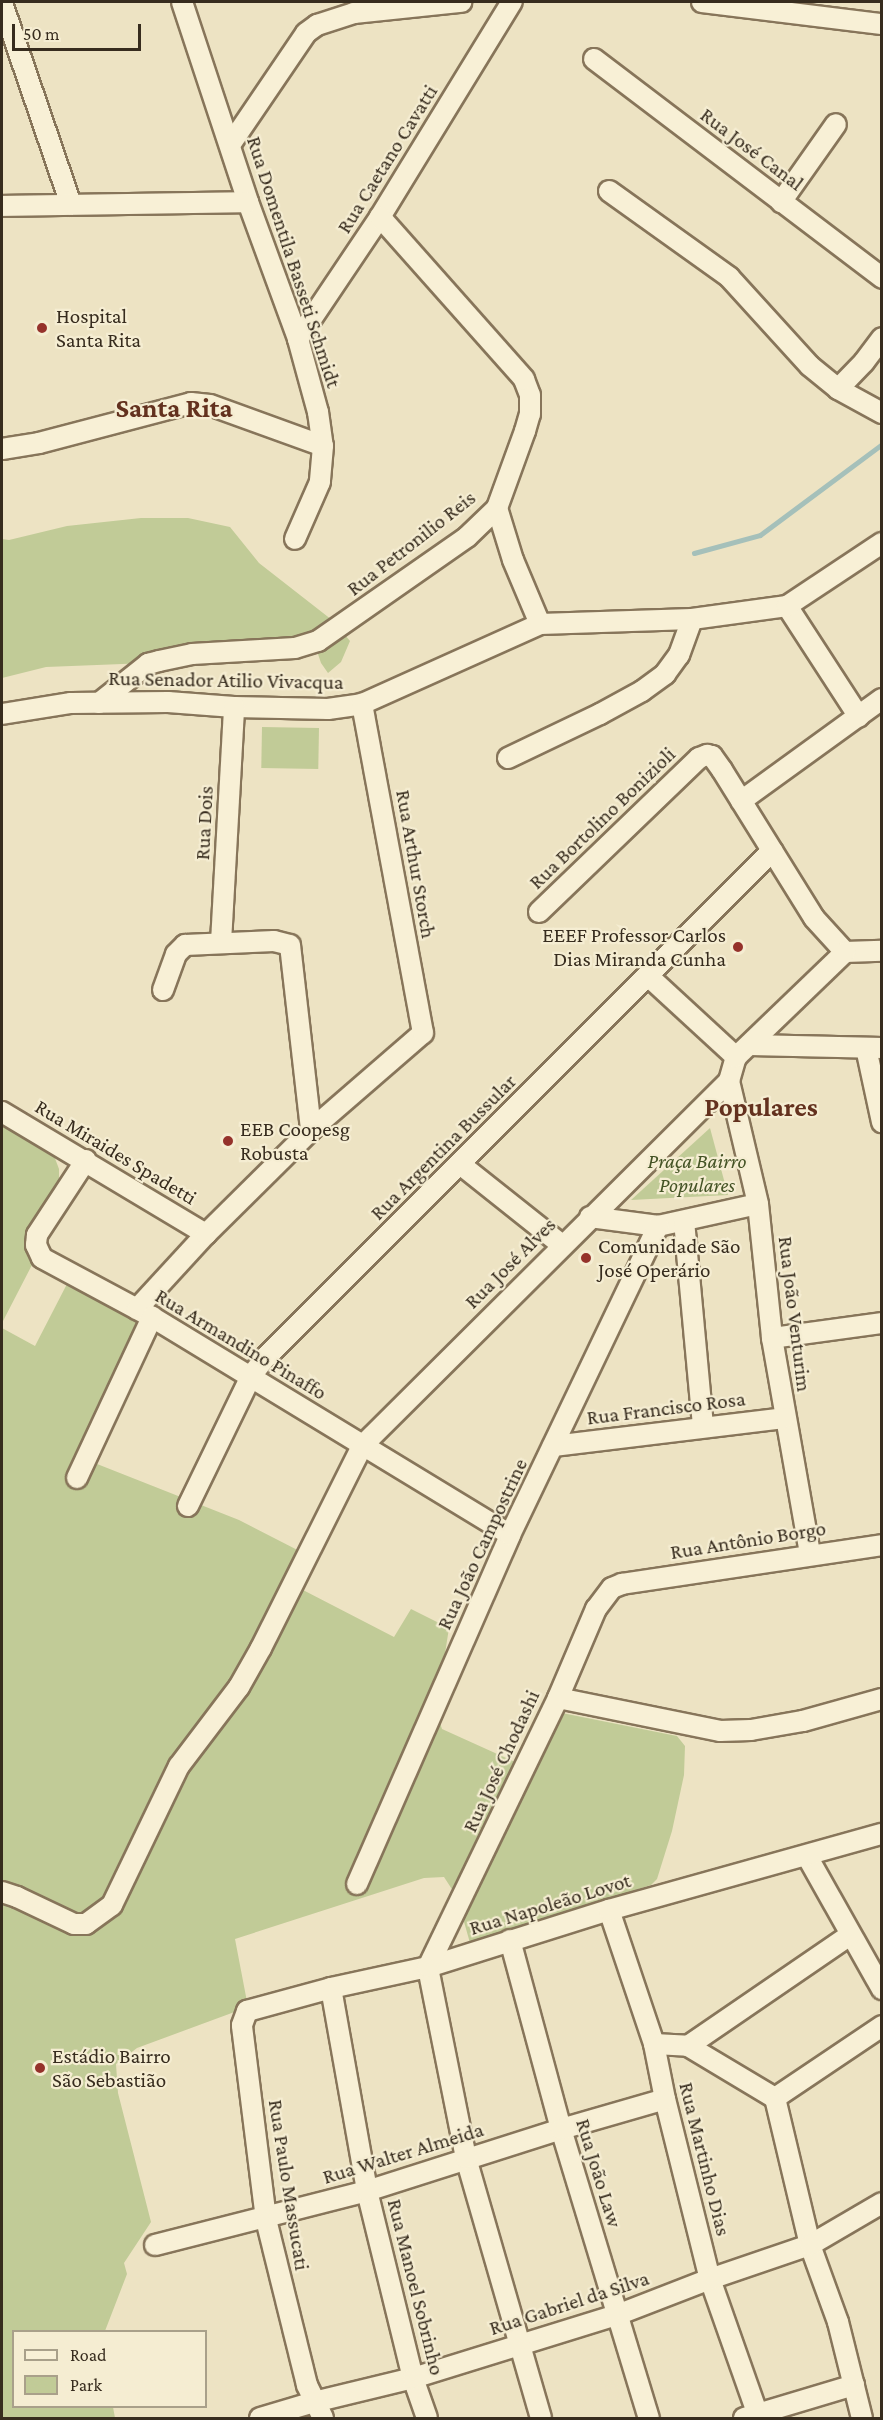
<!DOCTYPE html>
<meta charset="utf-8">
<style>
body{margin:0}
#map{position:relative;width:883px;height:2420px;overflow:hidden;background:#ede3c3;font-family:"Crimson Pro",serif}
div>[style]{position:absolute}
.green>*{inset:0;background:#c1cb97;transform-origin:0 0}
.stream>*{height:5px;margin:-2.5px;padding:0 2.5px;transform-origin:2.5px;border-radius:2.5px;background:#a5c0ba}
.roads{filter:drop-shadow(2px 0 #87755a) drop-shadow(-2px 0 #87755a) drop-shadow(0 2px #87755a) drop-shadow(0 -2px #87755a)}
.minor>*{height:20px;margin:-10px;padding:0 10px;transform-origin:10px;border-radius:10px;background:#f8f0d6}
.dots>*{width:16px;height:16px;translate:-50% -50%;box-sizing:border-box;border:3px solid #f5edd2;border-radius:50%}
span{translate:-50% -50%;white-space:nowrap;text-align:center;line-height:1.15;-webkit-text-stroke:4.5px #f5edd2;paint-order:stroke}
.street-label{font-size:21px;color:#372c1e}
.poi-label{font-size:21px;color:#372c1e}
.left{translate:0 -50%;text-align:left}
.right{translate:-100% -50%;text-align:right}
.park-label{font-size:21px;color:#445325;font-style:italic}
.district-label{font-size:27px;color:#63311e;font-weight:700}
.frame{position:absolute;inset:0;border:3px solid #372c1e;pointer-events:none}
.legend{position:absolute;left:12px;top:2330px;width:195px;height:78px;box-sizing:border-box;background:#f5edd2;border:2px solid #a9a08a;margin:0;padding:8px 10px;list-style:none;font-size:18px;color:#372c1e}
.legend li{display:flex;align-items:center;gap:12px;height:30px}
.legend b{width:30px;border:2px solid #a9a08a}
.scale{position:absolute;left:12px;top:24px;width:129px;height:27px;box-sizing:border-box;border:3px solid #372c1e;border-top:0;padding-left:8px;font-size:18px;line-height:21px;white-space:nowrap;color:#372c1e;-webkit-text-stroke:4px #f5edd2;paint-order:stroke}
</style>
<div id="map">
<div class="green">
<div style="clip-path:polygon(141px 518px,188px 518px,230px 527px,259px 563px,332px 620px,350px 641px,341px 662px,328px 673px,321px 663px,318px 654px,310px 648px,272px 658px,46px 667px,2px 678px,2px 539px,9px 540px,67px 526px)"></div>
<div style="left:262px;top:727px;width:57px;height:41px;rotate:1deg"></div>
<div style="clip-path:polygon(2px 1118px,50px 1145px,59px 1169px,59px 1183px,27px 1242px,29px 1255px,34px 1261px,2px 1323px)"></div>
<div style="clip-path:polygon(710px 1128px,728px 1195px,631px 1200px)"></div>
<div style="clip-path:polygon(68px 1282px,154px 1323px,155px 1335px,92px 1462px,239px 1520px,315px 1559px,303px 1590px,394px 1637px,411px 1609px,449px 1628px,436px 1711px,442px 1729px,515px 1762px,552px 1711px,677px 1736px,685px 1746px,684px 1775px,672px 1831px,657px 1879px,651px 1885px,470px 1943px,457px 1897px,444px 1877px,424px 1878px,235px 1939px,248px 2007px,137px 2048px,116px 2064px,118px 2093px,151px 2222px,124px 2263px,127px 2274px,105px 2331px,14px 2332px,14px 2406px,113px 2407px,115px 2418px,2px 2418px,2px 1328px,35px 1346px)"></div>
</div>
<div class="stream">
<div style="left:694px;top:553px;width:68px;rotate:-15.3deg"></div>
<div style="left:760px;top:535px;width:152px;rotate:-36.7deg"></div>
</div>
<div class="roads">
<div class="minor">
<div style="left:182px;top:2px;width:211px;rotate:71.7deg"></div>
<div style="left:248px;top:202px;width:146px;rotate:69.9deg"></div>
<div style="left:298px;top:339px;width:76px;rotate:74.7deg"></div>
<div style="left:318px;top:412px;width:34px;rotate:82deg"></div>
<div style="left:323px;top:446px;width:36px;rotate:95deg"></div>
<div style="left:320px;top:482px;width:62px;rotate:113.7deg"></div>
<div style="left:702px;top:2px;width:181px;rotate:7deg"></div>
<div style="left:2px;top:3px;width:213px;rotate:71.1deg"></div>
<div style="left:594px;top:59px;width:362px;rotate:37.2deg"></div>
<div style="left:230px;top:145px;width:135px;rotate:-55.8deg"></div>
<div style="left:306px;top:33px;width:14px;rotate:-36deg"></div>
<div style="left:317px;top:25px;width:39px;rotate:-18deg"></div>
<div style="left:354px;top:13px;width:108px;rotate:-5.9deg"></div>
<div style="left:609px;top:191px;width:148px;rotate:35.6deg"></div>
<div style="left:729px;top:277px;width:120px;rotate:47.7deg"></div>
<div style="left:810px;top:366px;width:36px;rotate:39deg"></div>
<div style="left:838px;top:389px;width:50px;rotate:28.6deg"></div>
<div style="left:781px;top:202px;width:95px;rotate:-54.8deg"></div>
<div style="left:2px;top:206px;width:246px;rotate:-0.9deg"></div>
<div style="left:298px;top:339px;width:147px;rotate:-56.1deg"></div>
<div style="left:380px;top:217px;width:252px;rotate:-58.5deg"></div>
<div style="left:838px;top:389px;width:37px;rotate:-46deg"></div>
<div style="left:864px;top:362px;width:30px;rotate:-53deg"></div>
<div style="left:2px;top:449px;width:37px;rotate:-9deg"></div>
<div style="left:39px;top:443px;width:157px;rotate:-14.7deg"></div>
<div style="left:191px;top:403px;width:19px;rotate:6deg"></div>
<div style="left:210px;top:405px;width:120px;rotate:19.9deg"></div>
<div style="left:497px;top:508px;width:54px;rotate:72.9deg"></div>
<div style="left:513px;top:560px;width:69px;rotate:67.1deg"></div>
<div style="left:787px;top:606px;width:132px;rotate:57deg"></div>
<div style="left:99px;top:703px;width:63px;rotate:-38.5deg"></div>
<div style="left:148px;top:664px;width:11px;rotate:-15deg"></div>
<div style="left:159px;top:661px;width:34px;rotate:-12deg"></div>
<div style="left:192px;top:654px;width:103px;rotate:-3.3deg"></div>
<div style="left:295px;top:648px;width:24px;rotate:-17deg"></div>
<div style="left:318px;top:641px;width:182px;rotate:-34.9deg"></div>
<div style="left:467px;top:537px;width:42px;rotate:-44deg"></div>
<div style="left:497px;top:508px;width:82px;rotate:-70deg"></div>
<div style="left:525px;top:431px;width:18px;rotate:-74deg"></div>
<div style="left:530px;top:414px;width:19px;rotate:-90deg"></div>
<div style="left:530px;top:395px;width:17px;rotate:-111deg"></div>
<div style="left:524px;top:379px;width:217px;rotate:-131.6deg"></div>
<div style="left:2px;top:714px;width:70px;rotate:-9.1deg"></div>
<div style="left:71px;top:703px;width:97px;rotate:-0.6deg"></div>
<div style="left:168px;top:702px;width:66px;rotate:4.3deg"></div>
<div style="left:234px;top:707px;width:94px;rotate:1.2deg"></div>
<div style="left:328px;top:709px;width:34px;rotate:-8deg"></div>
<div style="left:362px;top:704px;width:195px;rotate:-24.2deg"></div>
<div style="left:540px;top:624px;width:152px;rotate:-1.9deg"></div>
<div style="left:692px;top:619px;width:96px;rotate:-7.8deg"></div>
<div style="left:787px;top:606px;width:114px;rotate:-33.6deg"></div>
<div style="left:508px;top:758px;width:102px;rotate:-25.6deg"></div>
<div style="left:600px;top:714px;width:48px;rotate:-28.7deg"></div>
<div style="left:642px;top:691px;width:29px;rotate:-36deg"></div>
<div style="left:665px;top:674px;width:24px;rotate:-54deg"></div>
<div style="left:679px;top:655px;width:38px;rotate:-70deg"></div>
<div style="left:741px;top:801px;width:174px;rotate:-35.9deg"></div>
<div style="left:539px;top:912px;width:222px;rotate:-43.9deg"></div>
<div style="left:699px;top:758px;width:9px;rotate:-21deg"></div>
<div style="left:707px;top:755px;width:5px;rotate:11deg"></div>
<div style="left:712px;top:756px;width:17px;rotate:54deg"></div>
<div style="left:722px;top:770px;width:174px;rotate:58.1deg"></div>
<div style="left:814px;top:918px;width:46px;rotate:47.6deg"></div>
<div style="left:845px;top:952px;width:37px;rotate:-2deg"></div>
<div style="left:221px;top:942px;width:235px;rotate:-86.8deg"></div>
<div style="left:648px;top:976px;width:120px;rotate:42.6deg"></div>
<div style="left:163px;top:990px;width:38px;rotate:-70deg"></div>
<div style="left:176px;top:954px;width:13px;rotate:-45deg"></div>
<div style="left:185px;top:945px;width:89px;rotate:-2.6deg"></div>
<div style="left:274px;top:941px;width:16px;rotate:14deg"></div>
<div style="left:290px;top:945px;width:186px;rotate:83.5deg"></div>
<div style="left:750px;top:1045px;width:132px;rotate:1.3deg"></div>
<div style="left:866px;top:1048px;width:76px;rotate:77.8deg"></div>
<div style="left:729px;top:1081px;width:126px;rotate:76.7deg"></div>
<div style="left:758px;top:1204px;width:135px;rotate:84deg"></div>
<div style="left:772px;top:1338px;width:219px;rotate:80deg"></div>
<div style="left:2px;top:1112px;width:238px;rotate:30.9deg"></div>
<div style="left:86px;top:1160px;width:90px;rotate:123.2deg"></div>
<div style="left:37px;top:1235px;width:10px;rotate:96deg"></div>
<div style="left:36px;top:1245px;width:14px;rotate:65deg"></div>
<div style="left:42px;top:1258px;width:125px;rotate:28.2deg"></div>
<div style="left:152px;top:1317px;width:419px;rotate:31.3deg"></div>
<div style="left:460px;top:1164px;width:130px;rotate:38.5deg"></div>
<div style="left:590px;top:1217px;width:69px;rotate:7.5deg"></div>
<div style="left:658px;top:1226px;width:102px;rotate:-12.4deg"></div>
<div style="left:684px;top:1221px;width:206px;rotate:84.7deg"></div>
<div style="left:137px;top:1309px;width:102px;rotate:-47.4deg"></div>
<div style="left:206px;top:1234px;width:148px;rotate:-44.7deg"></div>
<div style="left:311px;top:1130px;width:148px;rotate:-40.9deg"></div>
<div style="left:423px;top:1033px;width:335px;rotate:-100.5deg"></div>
<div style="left:772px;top:1338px;width:111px;rotate:-7.8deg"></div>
<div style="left:553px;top:1446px;width:233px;rotate:-6.9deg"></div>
<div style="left:77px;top:1478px;width:178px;rotate:-65deg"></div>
<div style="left:188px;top:1506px;width:144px;rotate:-64.1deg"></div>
<div style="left:251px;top:1376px;width:24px;rotate:-52deg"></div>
<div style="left:266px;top:1357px;width:716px;rotate:-45deg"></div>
<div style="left:558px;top:1698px;width:165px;rotate:11.5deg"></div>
<div style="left:720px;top:1731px;width:31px;rotate:-2deg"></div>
<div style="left:751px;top:1730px;width:53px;rotate:-9.8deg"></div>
<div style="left:803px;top:1721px;width:82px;rotate:-15.6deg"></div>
<div style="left:807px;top:1856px;width:153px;rotate:60.6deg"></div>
<div style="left:357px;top:1884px;width:381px;rotate:-66.3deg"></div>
<div style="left:510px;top:1535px;width:343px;rotate:-64.4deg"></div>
<div style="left:2px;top:1892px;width:16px;rotate:18deg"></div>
<div style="left:17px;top:1897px;width:63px;rotate:25.3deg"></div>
<div style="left:74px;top:1924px;width:12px"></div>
<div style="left:86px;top:1924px;width:32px;rotate:-36deg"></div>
<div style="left:112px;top:1905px;width:154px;rotate:-64.3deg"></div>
<div style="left:179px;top:1766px;width:99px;rotate:-52.8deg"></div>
<div style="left:239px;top:1687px;width:45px;rotate:-60.6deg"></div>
<div style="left:261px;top:1648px;width:226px;rotate:-63.4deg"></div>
<div style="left:362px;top:1446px;width:518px;rotate:-44.84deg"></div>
<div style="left:729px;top:1081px;width:25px;rotate:-74deg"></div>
<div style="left:736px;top:1057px;width:151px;rotate:-43.9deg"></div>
<div style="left:609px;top:1910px;width:141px;rotate:71.4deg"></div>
<div style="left:654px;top:2044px;width:56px;rotate:78.7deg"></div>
<div style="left:665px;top:2099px;width:186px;rotate:76deg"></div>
<div style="left:710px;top:2279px;width:147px;rotate:70.6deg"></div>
<div style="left:510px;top:1940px;width:196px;rotate:74.9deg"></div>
<div style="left:561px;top:2129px;width:302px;rotate:73.1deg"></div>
<div style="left:331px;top:1988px;width:206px;rotate:79.9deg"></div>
<div style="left:367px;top:2191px;width:193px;rotate:76.2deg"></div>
<div style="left:413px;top:2378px;width:42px;rotate:70.7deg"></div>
<div style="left:654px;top:2044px;width:34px;rotate:3deg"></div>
<div style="left:688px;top:2046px;width:101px;rotate:30.9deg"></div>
<div style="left:775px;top:2098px;width:151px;rotate:76.6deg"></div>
<div style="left:810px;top:2245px;width:82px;rotate:70deg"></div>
<div style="left:838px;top:2322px;width:99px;rotate:76deg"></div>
<div style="left:688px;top:2046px;width:196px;rotate:-34.4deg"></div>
<div style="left:775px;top:2098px;width:129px;rotate:-33.9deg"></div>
<div style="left:155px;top:2245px;width:219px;rotate:-14.3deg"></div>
<div style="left:367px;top:2191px;width:204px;rotate:-17.7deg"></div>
<div style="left:561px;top:2129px;width:108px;rotate:-16.1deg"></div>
<div style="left:260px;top:2418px;width:56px;rotate:-16.5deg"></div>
<div style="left:314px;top:2402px;width:102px;rotate:-13.6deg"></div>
<div style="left:413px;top:2378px;width:214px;rotate:-17.2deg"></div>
<div style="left:617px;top:2315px;width:100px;rotate:-21.2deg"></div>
<div style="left:710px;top:2279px;width:106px;rotate:-18.8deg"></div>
<div style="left:810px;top:2245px;width:83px;rotate:-30.3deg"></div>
<div style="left:323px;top:2418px;width:37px;rotate:-116deg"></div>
<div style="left:307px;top:2385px;width:171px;rotate:-103.9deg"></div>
<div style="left:266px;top:2219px;width:195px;rotate:-97.1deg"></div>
<div style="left:242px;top:2025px;width:15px;rotate:-70deg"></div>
<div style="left:247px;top:2011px;width:87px;rotate:-15.3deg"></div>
<div style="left:331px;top:1988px;width:99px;rotate:-12.2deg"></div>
<div style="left:428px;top:1967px;width:190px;rotate:-17.5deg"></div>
<div style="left:609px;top:1910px;width:283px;rotate:-15.6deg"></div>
<div style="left:541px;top:2418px;width:271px;rotate:-106.1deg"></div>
<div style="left:466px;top:2158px;width:195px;rotate:-101.3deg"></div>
<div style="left:428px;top:1967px;width:299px;rotate:-64.2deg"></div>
<div style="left:558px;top:1698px;width:97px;rotate:-66.9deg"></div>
<div style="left:596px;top:1609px;width:26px;rotate:-53deg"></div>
<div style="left:612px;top:1588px;width:11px;rotate:-22deg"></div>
<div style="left:622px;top:1584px;width:263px;rotate:-8.5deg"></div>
<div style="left:744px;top:2418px;width:115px;rotate:-16.7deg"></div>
</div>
</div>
<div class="dots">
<div style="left:42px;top:328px;background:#95322b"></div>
<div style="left:738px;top:947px;background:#95322b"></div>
<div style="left:228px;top:1141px;background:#95322b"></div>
<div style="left:586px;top:1258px;background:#95322b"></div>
<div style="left:40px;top:2068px;background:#95322b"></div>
</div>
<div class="street-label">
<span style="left:752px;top:149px;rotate:37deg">Rua José Canal</span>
<span style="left:387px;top:159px;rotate:-58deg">Rua Caetano Cavatti</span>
<span style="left:294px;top:262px;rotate:72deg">Rua Domentila Basseti Schmidt</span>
<span style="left:411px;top:543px;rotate:-38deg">Rua Petronilio Reis</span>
<span style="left:226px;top:680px;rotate:1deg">Rua Senador Atilio Vivacqua</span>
<span style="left:602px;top:818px;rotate:-44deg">Rua Bortolino Bonizioli</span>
<span style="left:204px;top:823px;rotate:-87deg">Rua Dois</span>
<span style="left:416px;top:864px;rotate:80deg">Rua Arthur Storch</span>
<span style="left:443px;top:1147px;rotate:-45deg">Rua Argentina Bussular</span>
<span style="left:116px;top:1152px;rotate:31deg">Rua Miraides Spadetti</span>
<span style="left:510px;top:1263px;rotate:-45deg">Rua José Alves</span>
<span style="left:795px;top:1314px;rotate:83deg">Rua João Venturim</span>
<span style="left:241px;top:1344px;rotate:31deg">Rua Armandino Pinaffo</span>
<span style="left:666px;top:1408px;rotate:-7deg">Rua Francisco Rosa</span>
<span style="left:748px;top:1540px;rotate:-9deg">Rua Antônio Borgo</span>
<span style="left:482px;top:1544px;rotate:-65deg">Rua João Campostrine</span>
<span style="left:501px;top:1761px;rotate:-65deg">Rua José Chodashi</span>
<span style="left:550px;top:1904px;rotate:-17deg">Rua Napoleão Lovot</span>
<span style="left:403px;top:2153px;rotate:-17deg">Rua Walter Almeida</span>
<span style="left:705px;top:2159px;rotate:76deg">Rua Martinho Dias</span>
<span style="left:599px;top:2173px;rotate:73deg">Rua João Law</span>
<span style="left:289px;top:2185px;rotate:81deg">Rua Paulo Massucati</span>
<span style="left:416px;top:2287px;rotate:76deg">Rua Manoel Sobrinho</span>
<span style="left:569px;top:2303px;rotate:-18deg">Rua Gabriel da Silva</span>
</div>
<div class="poi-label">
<span class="left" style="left:56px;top:328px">Hospital<br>Santa Rita</span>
<span class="right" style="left:726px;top:947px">EEEF Professor Carlos<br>Dias Miranda Cunha</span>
<span class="left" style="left:240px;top:1141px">EEB Coopesg<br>Robusta</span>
<span class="left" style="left:598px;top:1258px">Comunidade São<br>José Operário</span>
<span class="left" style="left:52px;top:2068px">Estádio Bairro<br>São Sebastião</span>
</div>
<div class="park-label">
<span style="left:697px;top:1173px">Praça Bairro<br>Populares</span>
</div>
<div class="district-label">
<span style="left:174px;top:409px">Santa Rita</span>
<span style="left:761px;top:1108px">Populares</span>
</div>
<div class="frame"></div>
<ul class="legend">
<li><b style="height:8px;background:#f8f0d6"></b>Road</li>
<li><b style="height:16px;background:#c1cb97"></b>Park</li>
</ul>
<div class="scale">50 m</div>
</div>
